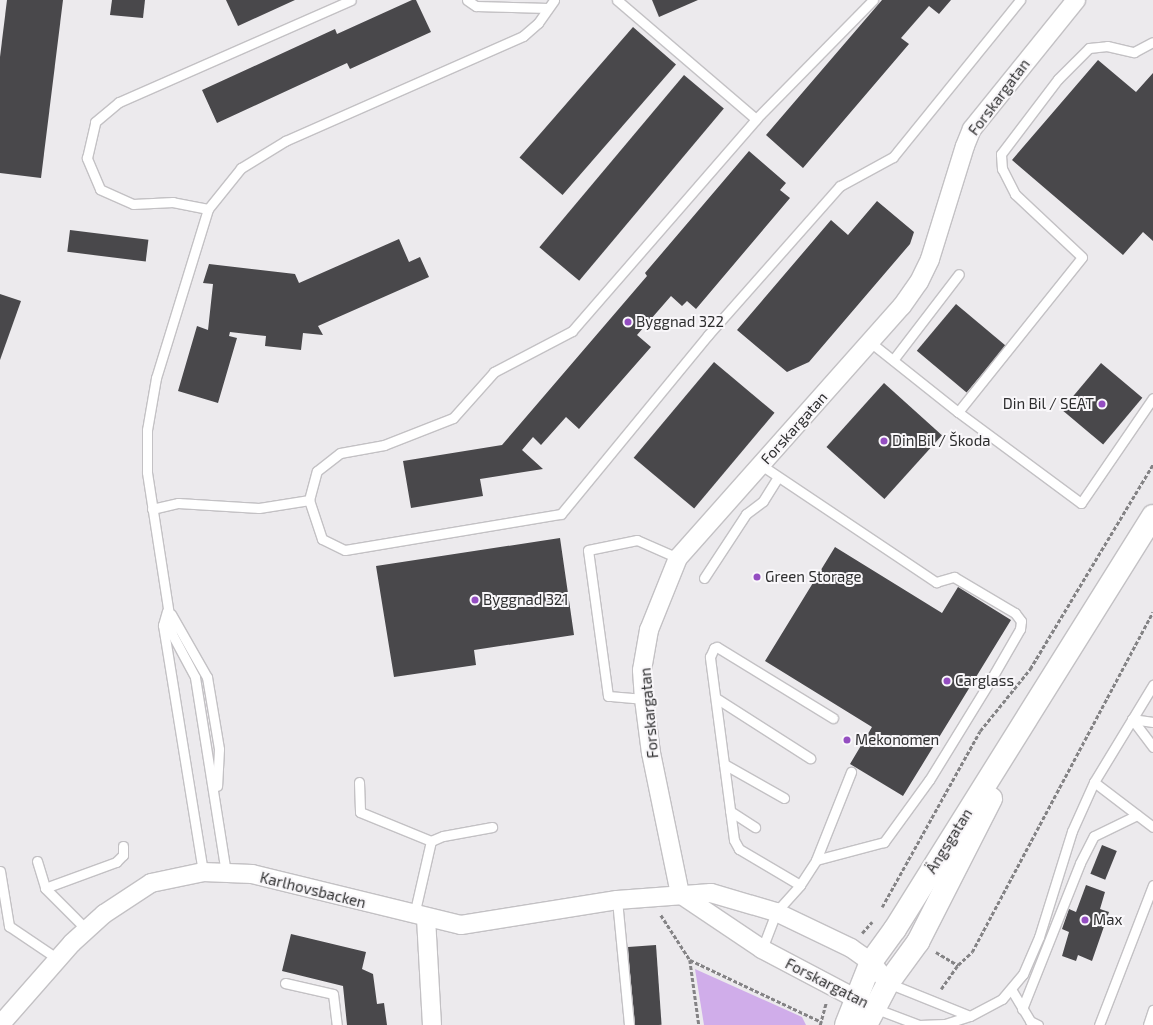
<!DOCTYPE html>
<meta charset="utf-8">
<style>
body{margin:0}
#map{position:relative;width:1153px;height:1025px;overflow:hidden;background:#eceaed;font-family:"Exo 2",sans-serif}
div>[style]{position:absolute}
.green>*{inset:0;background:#d0adea}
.building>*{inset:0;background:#49484b;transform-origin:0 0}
.path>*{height:2.5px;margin-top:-1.25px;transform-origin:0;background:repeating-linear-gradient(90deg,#848385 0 4px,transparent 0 6px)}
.roads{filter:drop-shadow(1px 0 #c3c1c4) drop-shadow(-1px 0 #c3c1c4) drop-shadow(0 1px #c3c1c4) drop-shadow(0 -1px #c3c1c4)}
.service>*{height:9px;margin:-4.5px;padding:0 4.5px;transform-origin:4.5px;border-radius:4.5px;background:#fff}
.minor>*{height:18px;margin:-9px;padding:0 9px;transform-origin:9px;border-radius:9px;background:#fff}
.secondary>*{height:22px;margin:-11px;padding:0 11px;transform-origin:11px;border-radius:11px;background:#fff}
.dots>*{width:11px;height:11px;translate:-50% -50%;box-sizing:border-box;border:2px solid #f9f7fa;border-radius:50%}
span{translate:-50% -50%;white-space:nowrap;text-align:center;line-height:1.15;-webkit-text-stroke:4px #f9f7fa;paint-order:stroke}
.street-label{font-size:15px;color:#2e2e2f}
.poi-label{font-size:15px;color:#2e2e2f}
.left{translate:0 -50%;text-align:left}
.right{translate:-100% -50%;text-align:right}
</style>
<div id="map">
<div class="green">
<div style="clip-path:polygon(695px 969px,802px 1017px,806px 1025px,704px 1025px)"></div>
</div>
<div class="building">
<div style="clip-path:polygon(7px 0,63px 0,41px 178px,0 173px,0 57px)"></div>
<div style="clip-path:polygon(112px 0,145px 0,143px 18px,110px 15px)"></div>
<div style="clip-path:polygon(226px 0,295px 0,238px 26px)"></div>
<div style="clip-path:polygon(412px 0,416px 0,431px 32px,350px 69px,347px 63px,217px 123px,202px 90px,335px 29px,337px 34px)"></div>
<div style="clip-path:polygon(652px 0,698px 0,659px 17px)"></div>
<div style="clip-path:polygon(882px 0,951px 0,939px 14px,929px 6px,901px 38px,909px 44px,803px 168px,766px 135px)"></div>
<div style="left:633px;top:27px;width:57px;height:173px;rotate:41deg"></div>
<div style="clip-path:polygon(1098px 60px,1136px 92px,1153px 73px,1153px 241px,1143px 232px,1123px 255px,1012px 160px)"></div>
<div style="left:684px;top:75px;width:52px;height:225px;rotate:40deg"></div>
<div style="clip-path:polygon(749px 151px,786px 183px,780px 190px,790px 198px,696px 309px,687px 301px,682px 306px,671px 296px,637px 335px,651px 347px,579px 429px,566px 417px,541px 445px,533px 437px,522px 450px,543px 469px,480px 479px,483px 496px,411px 508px,403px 461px,502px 445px,647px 276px,645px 273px)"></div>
<div style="clip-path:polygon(877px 201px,914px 232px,910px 244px,809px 362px,787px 372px,737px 330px,831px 220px,848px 235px)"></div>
<div style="left:70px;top:230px;width:79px;height:22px;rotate:7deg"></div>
<div style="clip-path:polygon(399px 239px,409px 262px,420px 257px,429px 277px,318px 326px,323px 335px,303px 333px,301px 350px,265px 346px,266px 336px,230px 332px,229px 336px,237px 338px,218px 403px,178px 391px,197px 326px,208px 330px,213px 284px,203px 283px,209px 264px,295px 274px,299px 283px)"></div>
<div style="clip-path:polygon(0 294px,21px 301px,0 360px)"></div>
<div style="left:956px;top:304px;width:65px;height:61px;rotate:40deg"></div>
<div style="left:714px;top:362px;width:79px;height:125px;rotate:40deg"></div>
<div style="left:1101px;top:363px;width:54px;height:61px;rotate:40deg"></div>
<div style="left:884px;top:383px;width:78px;height:86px;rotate:42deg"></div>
<div style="clip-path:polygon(560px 538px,574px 635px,474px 650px,476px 665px,394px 677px,376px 566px)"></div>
<div style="clip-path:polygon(835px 547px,942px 613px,958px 587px,1011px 620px,903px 796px,850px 764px,872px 727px,765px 661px)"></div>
<div style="left:1102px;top:845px;width:16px;height:31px;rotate:22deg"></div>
<div style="clip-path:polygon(1086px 885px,1105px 892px,1100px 909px,1109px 912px,1092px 961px,1078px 955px,1076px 961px,1062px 956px,1069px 932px,1062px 929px,1069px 909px,1076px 912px)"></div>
<div style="clip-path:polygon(291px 934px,366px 952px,362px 969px,373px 974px,377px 1004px,384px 1003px,387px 1025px,347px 1025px,343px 986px,282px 971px)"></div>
<div style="left:656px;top:945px;width:80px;height:28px;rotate:86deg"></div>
</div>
<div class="path">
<div style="left:882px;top:907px;width:201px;rotate:-60.9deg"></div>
<div style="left:980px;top:731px;width:80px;rotate:-51.1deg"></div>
<div style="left:1030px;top:669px;width:239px;rotate:-59deg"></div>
<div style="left:661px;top:915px;width:54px;rotate:57.2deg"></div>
<div style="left:690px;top:960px;width:66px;rotate:82.1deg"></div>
<div style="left:862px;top:933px;width:15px;rotate:-48deg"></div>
<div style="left:936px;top:952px;width:26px;rotate:31deg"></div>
<div style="left:690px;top:960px;width:146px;rotate:25.2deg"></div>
<div style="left:941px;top:989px;width:29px;rotate:-55deg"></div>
<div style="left:958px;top:965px;width:19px;rotate:-43deg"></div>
<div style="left:972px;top:952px;width:385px;rotate:-62deg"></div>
<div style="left:820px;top:1025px;width:23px;rotate:-75deg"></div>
</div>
<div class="roads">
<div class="service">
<div style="left:467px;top:0;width:11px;rotate:34deg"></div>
<div style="left:476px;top:6px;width:72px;rotate:1.6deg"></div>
<div style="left:617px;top:0;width:183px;rotate:40.6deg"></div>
<div style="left:208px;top:209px;width:36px;rotate:-169deg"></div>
<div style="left:173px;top:202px;width:40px;rotate:177.1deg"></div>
<div style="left:133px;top:204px;width:36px;rotate:-156deg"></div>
<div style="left:100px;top:189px;width:34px;rotate:-113deg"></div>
<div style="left:87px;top:158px;width:37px;rotate:-77deg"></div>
<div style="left:95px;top:122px;width:31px;rotate:-40deg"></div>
<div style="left:119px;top:102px;width:253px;rotate:-23.7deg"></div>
<div style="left:870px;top:342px;width:112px;rotate:38.5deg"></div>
<div style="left:958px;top:412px;width:153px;rotate:36.5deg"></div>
<div style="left:1081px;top:503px;width:127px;rotate:-55.6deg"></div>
<div style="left:893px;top:360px;width:108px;rotate:-52.5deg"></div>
<div style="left:958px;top:412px;width:198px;rotate:-51.3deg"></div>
<div style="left:1082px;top:257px;width:92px;rotate:-136.8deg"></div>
<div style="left:1015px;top:194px;width:28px;rotate:-117deg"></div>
<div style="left:1002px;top:169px;width:15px;rotate:-94deg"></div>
<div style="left:1001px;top:154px;width:94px;rotate:-52.8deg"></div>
<div style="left:1058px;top:79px;width:44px;rotate:-45deg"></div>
<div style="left:1089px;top:48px;width:18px;rotate:-6deg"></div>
<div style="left:1107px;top:46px;width:28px;rotate:13deg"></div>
<div style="left:1134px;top:52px;width:21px;rotate:-28deg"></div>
<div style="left:761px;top:465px;width:211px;rotate:33.8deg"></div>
<div style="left:936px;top:582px;width:19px;rotate:-16deg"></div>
<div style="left:954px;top:577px;width:71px;rotate:30.5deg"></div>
<div style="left:1015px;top:613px;width:10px;rotate:53deg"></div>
<div style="left:1021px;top:621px;width:8px;rotate:97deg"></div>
<div style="left:1020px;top:629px;width:60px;rotate:120deg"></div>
<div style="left:990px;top:681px;width:116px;rotate:121.6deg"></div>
<div style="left:929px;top:780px;width:77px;rotate:126deg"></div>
<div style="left:884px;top:842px;width:70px;rotate:165.2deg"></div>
<div style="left:309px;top:500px;width:30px;rotate:-75deg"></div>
<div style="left:317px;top:471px;width:29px;rotate:-38deg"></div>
<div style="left:340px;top:453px;width:45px;rotate:-10.3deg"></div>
<div style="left:384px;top:445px;width:74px;rotate:-21.4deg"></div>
<div style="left:453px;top:418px;width:62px;rotate:-48.3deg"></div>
<div style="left:494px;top:372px;width:88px;rotate:-27.7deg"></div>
<div style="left:572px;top:331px;width:281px;rotate:-49deg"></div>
<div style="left:756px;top:119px;width:167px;rotate:-45.5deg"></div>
<div style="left:152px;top:509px;width:27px;rotate:-13deg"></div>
<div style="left:178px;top:503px;width:81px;rotate:3.5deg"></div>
<div style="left:259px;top:508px;width:51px;rotate:-9.1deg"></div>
<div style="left:309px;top:500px;width:41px;rotate:71.6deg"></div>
<div style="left:322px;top:539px;width:25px;rotate:26deg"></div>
<div style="left:345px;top:550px;width:219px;rotate:-9.5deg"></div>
<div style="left:561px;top:514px;width:232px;rotate:-50.6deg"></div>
<div style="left:708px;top:335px;width:199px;rotate:-48.5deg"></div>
<div style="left:840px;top:186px;width:60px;rotate:-28.7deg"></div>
<div style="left:893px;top:157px;width:202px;rotate:-51deg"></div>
<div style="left:704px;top:578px;width:77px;rotate:-56.7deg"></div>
<div style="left:746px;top:514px;width:21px;rotate:-37deg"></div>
<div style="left:763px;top:501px;width:28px;rotate:-58deg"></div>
<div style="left:167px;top:611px;width:15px;rotate:106deg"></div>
<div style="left:163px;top:625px;width:250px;rotate:80.8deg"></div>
<div style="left:171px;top:614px;width:73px;rotate:60.3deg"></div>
<div style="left:207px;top:677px;width:73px;rotate:80.5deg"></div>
<div style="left:219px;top:749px;width:37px;rotate:93deg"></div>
<div style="left:716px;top:698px;width:112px;rotate:32.6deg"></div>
<div style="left:644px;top:699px;width:36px;rotate:-175deg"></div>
<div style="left:608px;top:696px;width:147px;rotate:-97.8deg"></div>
<div style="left:588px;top:550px;width:50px;rotate:-11.5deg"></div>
<div style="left:637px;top:540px;width:45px;rotate:23.7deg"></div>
<div style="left:1132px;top:719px;width:35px;rotate:53deg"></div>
<div style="left:1132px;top:719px;width:21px;rotate:8deg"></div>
<div style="left:724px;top:764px;width:69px;rotate:29.5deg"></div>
<div style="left:359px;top:782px;width:30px;rotate:88deg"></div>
<div style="left:360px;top:812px;width:77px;rotate:22.2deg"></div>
<div style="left:1094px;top:782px;width:74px;rotate:37.3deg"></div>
<div style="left:730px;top:811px;width:30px;rotate:33deg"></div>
<div style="left:37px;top:861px;width:28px;rotate:73deg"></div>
<div style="left:45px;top:888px;width:59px;rotate:45deg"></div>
<div style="left:0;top:871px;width:56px;rotate:80.7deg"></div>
<div style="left:9px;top:926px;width:59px;rotate:34deg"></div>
<div style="left:226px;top:873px;width:198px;rotate:-99deg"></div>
<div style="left:195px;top:677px;width:49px;rotate:-118.1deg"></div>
<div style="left:172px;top:634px;width:164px;rotate:-98.8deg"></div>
<div style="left:147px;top:472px;width:42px;rotate:-90deg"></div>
<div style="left:147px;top:430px;width:53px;rotate:-80.2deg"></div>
<div style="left:156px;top:378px;width:177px;rotate:-72.9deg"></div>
<div style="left:208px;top:209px;width:53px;rotate:-51.2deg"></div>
<div style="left:241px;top:168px;width:52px;rotate:-31.5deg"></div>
<div style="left:285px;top:141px;width:260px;rotate:-23.8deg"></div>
<div style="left:523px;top:36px;width:20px;rotate:-41deg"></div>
<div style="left:538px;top:23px;width:28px;rotate:-55deg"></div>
<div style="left:800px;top:885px;width:71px;rotate:-149.5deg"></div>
<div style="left:739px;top:849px;width:10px;rotate:-119deg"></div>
<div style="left:734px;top:840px;width:185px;rotate:-97.5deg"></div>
<div style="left:710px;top:657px;width:10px;rotate:-66deg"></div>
<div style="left:714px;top:648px;width:3px;rotate:-18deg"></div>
<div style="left:717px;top:647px;width:136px;rotate:31.5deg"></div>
<div style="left:45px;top:888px;width:76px;rotate:-20.1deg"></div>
<div style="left:116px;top:862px;width:10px;rotate:-45deg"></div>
<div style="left:123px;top:855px;width:9px;rotate:-90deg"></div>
<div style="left:617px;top:900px;width:126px;rotate:84.5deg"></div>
<div style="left:414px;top:915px;width:76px;rotate:-77.1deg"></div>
<div style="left:431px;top:841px;width:13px;rotate:-23deg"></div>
<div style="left:443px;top:836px;width:50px;rotate:-10.4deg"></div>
<div style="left:762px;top:949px;width:40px;rotate:-69deg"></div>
<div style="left:776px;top:912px;width:36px;rotate:-48deg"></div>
<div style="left:800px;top:885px;width:30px;rotate:-57deg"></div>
<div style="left:816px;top:860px;width:95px;rotate:-68.3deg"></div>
<div style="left:285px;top:983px;width:49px;rotate:12.9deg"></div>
<div style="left:333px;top:994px;width:31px;rotate:83deg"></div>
<div style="left:888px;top:983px;width:88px;rotate:21.9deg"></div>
<div style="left:1011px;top:989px;width:37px;rotate:59deg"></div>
<div style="left:1030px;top:1021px;width:9px;rotate:27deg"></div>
<div style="left:874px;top:1008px;width:48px;rotate:20.7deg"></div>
<div style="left:919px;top:1025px;width:26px;rotate:-2deg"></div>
<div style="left:945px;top:1024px;width:26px;rotate:-18deg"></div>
<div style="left:970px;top:1016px;width:36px;rotate:-28deg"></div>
<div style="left:1002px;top:999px;width:33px;rotate:-50deg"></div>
<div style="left:1023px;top:974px;width:40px;rotate:-66.6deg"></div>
<div style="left:1039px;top:937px;width:111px;rotate:-72.7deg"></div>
<div style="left:1072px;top:831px;width:54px;rotate:-65.8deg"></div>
<div style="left:1094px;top:782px;width:114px;rotate:-58.7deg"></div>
<div style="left:1022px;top:1009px;width:157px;rotate:-68.3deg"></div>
<div style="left:1080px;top:863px;width:30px;rotate:-63deg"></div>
<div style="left:1094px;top:836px;width:48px;rotate:-26deg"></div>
<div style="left:1099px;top:1025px;width:150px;rotate:-68.9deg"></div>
<div style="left:1148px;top:1025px;width:16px;rotate:-72deg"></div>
</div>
<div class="minor">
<div style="left:426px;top:918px;width:107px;rotate:86.8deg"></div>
<div style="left:868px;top:1005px;width:120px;rotate:-152.2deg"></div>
<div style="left:762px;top:949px;width:99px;rotate:-146.1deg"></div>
<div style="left:680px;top:894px;width:144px;rotate:-101.6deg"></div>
<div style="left:651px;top:753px;width:54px;rotate:-97.4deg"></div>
<div style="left:644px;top:699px;width:29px;rotate:-94deg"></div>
<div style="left:642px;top:670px;width:41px;rotate:-80.1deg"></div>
<div style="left:649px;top:630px;width:78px;rotate:-68.1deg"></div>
<div style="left:678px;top:558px;width:337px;rotate:-48.4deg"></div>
<div style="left:902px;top:306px;width:29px;rotate:-55deg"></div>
<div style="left:919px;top:282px;width:25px;rotate:-64deg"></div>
<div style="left:930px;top:259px;width:118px;rotate:-72.8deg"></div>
<div style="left:965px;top:146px;width:18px;rotate:-68deg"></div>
<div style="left:972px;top:129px;width:166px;rotate:-51.1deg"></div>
<div style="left:0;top:1025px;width:109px;rotate:-48.7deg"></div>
<div style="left:72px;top:943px;width:43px;rotate:-42.2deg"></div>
<div style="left:104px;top:914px;width:56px;rotate:-33.4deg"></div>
<div style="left:151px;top:883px;width:53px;rotate:-11.9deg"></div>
<div style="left:203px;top:872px;width:49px;rotate:2.3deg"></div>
<div style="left:252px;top:874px;width:215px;rotate:13.7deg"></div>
<div style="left:461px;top:925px;width:158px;rotate:-9.1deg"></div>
<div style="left:617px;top:900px;width:94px;rotate:-4.3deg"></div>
<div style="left:711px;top:893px;width:68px;rotate:16.3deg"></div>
<div style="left:776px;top:912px;width:83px;rotate:25.6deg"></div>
<div style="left:851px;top:948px;width:24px;rotate:35deg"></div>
<div style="left:871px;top:962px;width:27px;rotate:51deg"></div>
</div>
<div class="secondary">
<div style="left:846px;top:1025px;width:68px;rotate:-68.4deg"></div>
<div style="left:871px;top:962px;width:41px;rotate:-54deg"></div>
<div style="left:895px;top:929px;width:487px;rotate:-58deg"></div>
<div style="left:866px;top:1025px;width:47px;rotate:-62.4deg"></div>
<div style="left:888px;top:983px;width:51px;rotate:-53.8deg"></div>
<div style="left:918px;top:942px;width:161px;rotate:-63deg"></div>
</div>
</div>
<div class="dots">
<div style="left:628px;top:322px;background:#944ec1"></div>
<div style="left:1102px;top:404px;background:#944ec1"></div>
<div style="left:884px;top:441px;background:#944ec1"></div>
<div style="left:757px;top:577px;background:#944ec1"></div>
<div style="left:475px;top:600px;background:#944ec1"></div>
<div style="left:947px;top:681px;background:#944ec1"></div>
<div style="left:847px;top:740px;background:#944ec1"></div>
<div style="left:1085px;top:920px;background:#944ec1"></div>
</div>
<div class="street-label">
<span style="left:999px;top:97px;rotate:-53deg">Forskargatan</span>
<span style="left:794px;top:428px;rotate:-48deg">Forskargatan</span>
<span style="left:649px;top:713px;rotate:-95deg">Forskargatan</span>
<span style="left:949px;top:841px;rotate:-58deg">Ängsgatan</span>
<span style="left:313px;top:890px;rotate:14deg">Karlhovsbacken</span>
<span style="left:827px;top:983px;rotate:27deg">Forskargatan</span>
</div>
<div class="poi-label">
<span class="left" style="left:636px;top:322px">Byggnad 322</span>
<span class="right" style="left:1094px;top:404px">Din Bil / SEAT</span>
<span class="left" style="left:892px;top:441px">Din Bil / Škoda</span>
<span class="left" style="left:765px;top:577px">Green Storage</span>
<span class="left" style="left:483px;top:600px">Byggnad 321</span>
<span class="left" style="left:955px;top:681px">Carglass</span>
<span class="left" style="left:855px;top:740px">Mekonomen</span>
<span class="left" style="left:1093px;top:920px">Max</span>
</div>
</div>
